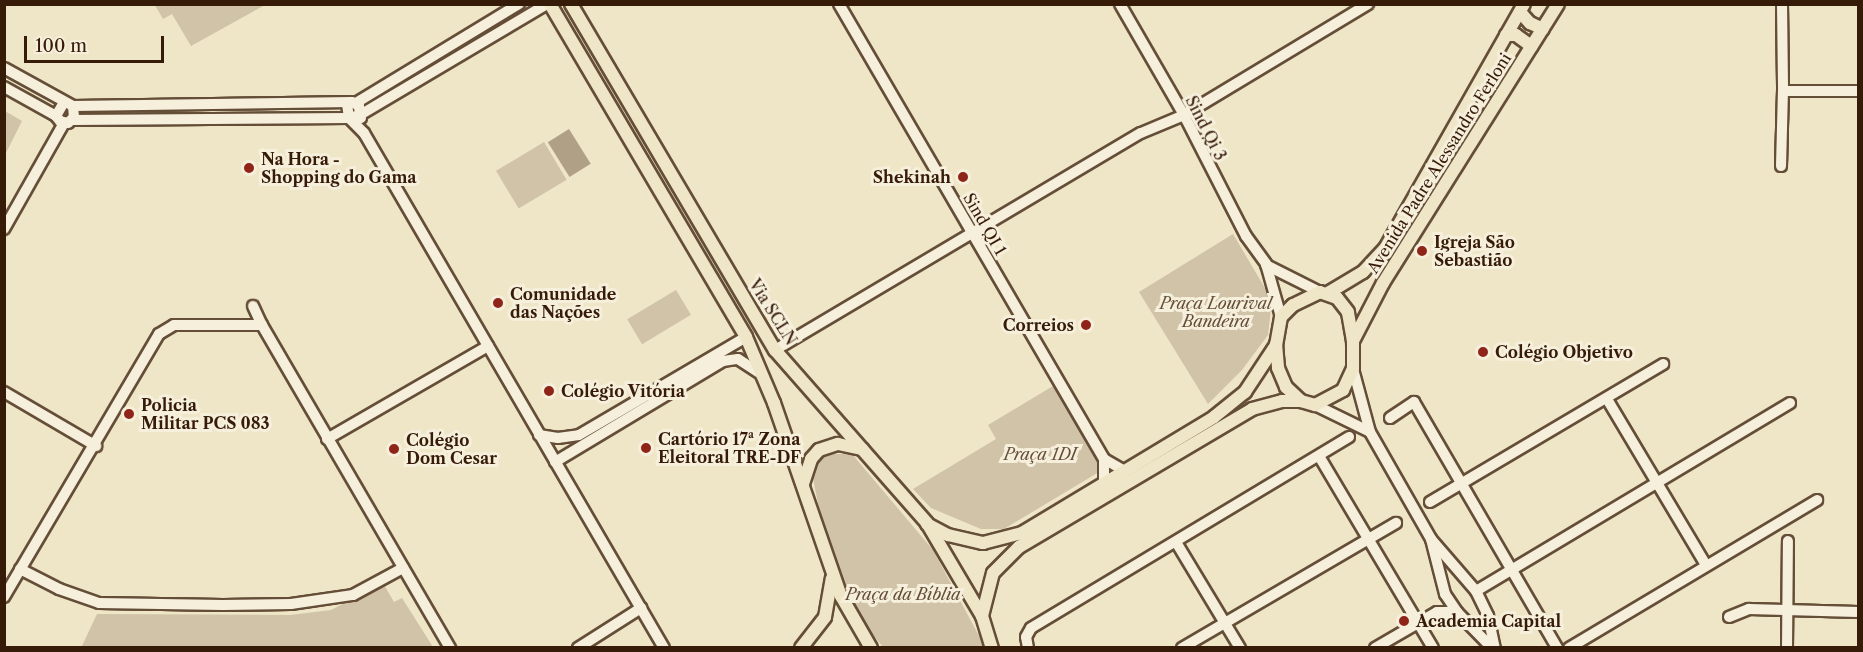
<!DOCTYPE html>
<meta charset="utf-8">
<style>
body{margin:0}
#map{position:relative;width:1863px;height:652px;overflow:hidden;background:#efe6c7;font-family:"Libre Caslon Text",serif}
div>[style]{position:absolute}
.green>*{inset:0;background:#d0c3a7;transform-origin:0 0}
.water>*{inset:0;background:#b0a186;transform-origin:0 0}
.roads{filter:drop-shadow(2px 0 #654e38) drop-shadow(-2px 0 #654e38) drop-shadow(0 2px #654e38) drop-shadow(0 -2px #654e38)}
.minor>*{height:10px;margin:-5px;padding:0 5px;transform-origin:5px;border-radius:5px;background:#f5efdb}
.major>*{height:12px;margin:-6px;padding:0 6px;transform-origin:6px;border-radius:6px;background:#efe6c7}
.dots>*{width:16px;height:16px;translate:-50% -50%;box-sizing:border-box;border:3px solid #f5efdb;border-radius:50%}
span{translate:-50% -50%;white-space:nowrap;text-align:center;line-height:1.15;-webkit-text-stroke:6px #f5efdb;paint-order:stroke}
.street-label{font-size:16px;color:#371b09}
.poi-label{font-size:16px;color:#371b09;font-weight:700}
.left{translate:0 -50%;text-align:left}
.right{translate:-100% -50%;text-align:right}
.park-label{font-size:16px;color:#654d38;font-style:italic}
.frame{position:absolute;inset:0;border:6px solid #371b09;pointer-events:none}
.scale{position:absolute;left:24px;top:36px;width:140px;height:27px;box-sizing:border-box;border:3px solid #371b09;border-top:0;padding-left:8px;font-size:18px;line-height:21px;white-space:nowrap;color:#371b09;-webkit-text-stroke:4px #f5efdb;paint-order:stroke}
</style>
<div id="map">
<div class="green">
<div style="clip-path:polygon(155px 5px,265px 5px,191px 46px,172px 14px,163px 19px)"></div>
<div style="clip-path:polygon(5px 111px,22px 121px,5px 155px)"></div>
<div style="left:544px;top:142px;width:44px;height:56px;rotate:59deg"></div>
<div style="clip-path:polygon(1233px 234px,1272px 300px,1268px 335px,1242px 370px,1208px 404px,1139px 292px)"></div>
<div style="left:676px;top:290px;width:29px;height:57px;rotate:59deg"></div>
<div style="clip-path:polygon(1053px 386px,1098px 462px,1099px 472px,1004px 529px,981px 529px,931px 508px,913px 489px,996px 439px,988px 425px)"></div>
<div style="clip-path:polygon(826px 454px,852px 454px,933px 550px,985px 647px,883px 647px,863px 623px,846px 587px,820px 513px,811px 469px)"></div>
<div style="clip-path:polygon(383px 583px,394px 602px,402px 598px,433px 647px,81px 648px,97px 614px,290px 615px,331px 610px)"></div>
</div>
<div class="water">
<div style="left:569px;top:129px;width:41px;height:25px;rotate:58deg"></div>
</div>
<div class="roads">
<div class="minor">
<div style="left:839px;top:4px;width:527px;rotate:59.78deg"></div>
<div style="left:1104px;top:459px;width:22px;rotate:90deg"></div>
<div style="left:1120px;top:4px;width:128px;rotate:60deg"></div>
<div style="left:1184px;top:115px;width:136px;rotate:62.9deg"></div>
<div style="left:1246px;top:236px;width:34px;rotate:54deg"></div>
<div style="left:1266px;top:264px;width:55px;rotate:74.2deg"></div>
<div style="left:1782px;top:4px;width:87px;rotate:89.3deg"></div>
<div style="left:4px;top:68px;width:79px;rotate:28.8deg"></div>
<div style="left:73px;top:106px;width:11px;rotate:85deg"></div>
<div style="left:74px;top:117px;width:8px;rotate:135deg"></div>
<div style="left:68px;top:123px;width:8px;rotate:-166deg"></div>
<div style="left:60px;top:121px;width:6px;rotate:-129deg"></div>
<div style="left:56px;top:116px;width:14px;rotate:-60deg"></div>
<div style="left:4px;top:87px;width:60px;rotate:29.1deg"></div>
<div style="left:356px;top:103px;width:191px;rotate:-31.3deg"></div>
<div style="left:73px;top:106px;width:279px;rotate:-0.8deg"></div>
<div style="left:352px;top:102px;width:8px;rotate:30deg"></div>
<div style="left:359px;top:106px;width:9px;rotate:84deg"></div>
<div style="left:360px;top:115px;width:11px;rotate:165deg"></div>
<div style="left:349px;top:118px;width:14px;rotate:-98deg"></div>
<div style="left:361px;top:118px;width:3px;rotate:-108deg"></div>
<div style="left:360px;top:115px;width:217px;rotate:-30.7deg"></div>
<div style="left:72px;top:120px;width:277px;rotate:-0.4deg"></div>
<div style="left:349px;top:118px;width:21px;rotate:45deg"></div>
<div style="left:364px;top:133px;width:596px;rotate:59.78deg"></div>
<div style="left:1781px;top:166px;width:75px;rotate:-88.5deg"></div>
<div style="left:1783px;top:91px;width:75px"></div>
<div style="left:4px;top:229px;width:122px;rotate:-60.5deg"></div>
<div style="left:1266px;top:265px;width:60px;rotate:26.6deg"></div>
<div style="left:253px;top:306px;width:21px;rotate:65deg"></div>
<div style="left:775px;top:350px;width:425px;rotate:-30.7deg"></div>
<div style="left:1141px;top:133px;width:47px;rotate:-22.7deg"></div>
<div style="left:1184px;top:115px;width:215px;rotate:-31.1deg"></div>
<div style="left:1353px;top:369px;width:65px;rotate:74.9deg"></div>
<div style="left:1370px;top:432px;width:123px;rotate:60.3deg"></div>
<div style="left:1431px;top:539px;width:69px;rotate:49.1deg"></div>
<div style="left:1476px;top:591px;width:28px;rotate:64deg"></div>
<div style="left:1488px;top:616px;width:33px;rotate:78deg"></div>
<div style="left:4px;top:392px;width:107px;rotate:30.4deg"></div>
<div style="left:1607px;top:399px;width:193px;rotate:59.2deg"></div>
<div style="left:1315px;top:405px;width:61px;rotate:26.1deg"></div>
<div style="left:1390px;top:418px;width:29px;rotate:-34deg"></div>
<div style="left:1414px;top:402px;width:285px;rotate:59.8deg"></div>
<div style="left:539px;top:435px;width:19px;rotate:9deg"></div>
<div style="left:558px;top:438px;width:21px;rotate:-8deg"></div>
<div style="left:579px;top:435px;width:194px;rotate:-30.4deg"></div>
<div style="left:327px;top:439px;width:186px;rotate:-30deg"></div>
<div style="left:1319px;top:456px;width:223px;rotate:59.3deg"></div>
<div style="left:1104px;top:459px;width:22px;rotate:30deg"></div>
<div style="left:555px;top:462px;width:196px;rotate:-31deg"></div>
<div style="left:723px;top:361px;width:15px;rotate:-8deg"></div>
<div style="left:738px;top:359px;width:27px;rotate:33deg"></div>
<div style="left:1430px;top:502px;width:271px;rotate:-30.6deg"></div>
<div style="left:1431px;top:539px;width:57px;rotate:75.7deg"></div>
<div style="left:1445px;top:594px;width:22px;rotate:56deg"></div>
<div style="left:1457px;top:612px;width:50px;rotate:45.8deg"></div>
<div style="left:1176px;top:542px;width:124px;rotate:58.9deg"></div>
<div style="left:20px;top:569px;width:44px;rotate:27.1deg"></div>
<div style="left:59px;top:589px;width:42px;rotate:19.3deg"></div>
<div style="left:99px;top:603px;width:124px;rotate:0.9deg"></div>
<div style="left:223px;top:605px;width:68px;rotate:-0.8deg"></div>
<div style="left:291px;top:604px;width:63px;rotate:-8.3deg"></div>
<div style="left:353px;top:595px;width:57px;rotate:-28.4deg"></div>
<div style="left:1476px;top:591px;width:366px;rotate:-30.9deg"></div>
<div style="left:4px;top:597px;width:305px;rotate:-59.5deg"></div>
<div style="left:159px;top:334px;width:17px;rotate:-31deg"></div>
<div style="left:174px;top:325px;width:88px"></div>
<div style="left:262px;top:325px;width:374px;rotate:59.8deg"></div>
<div style="left:1729px;top:617px;width:22px;rotate:-22deg"></div>
<div style="left:1749px;top:609px;width:109px;rotate:1.6deg"></div>
<div style="left:578px;top:648px;width:75px;rotate:-32.4deg"></div>
<div style="left:1028px;top:648px;width:11px;rotate:-100deg"></div>
<div style="left:1026px;top:637px;width:10px;rotate:-61deg"></div>
<div style="left:1031px;top:628px;width:371px;rotate:-31deg"></div>
<div style="left:1182px;top:648px;width:248px;rotate:-30.3deg"></div>
<div style="left:1375px;top:648px;width:72px;rotate:-30.1deg"></div>
<div style="left:1437px;top:612px;width:20px"></div>
<div style="left:1569px;top:648px;width:289px;rotate:-30.8deg"></div>
<div style="left:1787px;top:648px;width:107px;rotate:-89.5deg"></div>
</div>
<div class="major">
<div style="left:550px;top:4px;width:386px;rotate:59.5deg"></div>
<div style="left:746px;top:337px;width:72px;rotate:67deg"></div>
<div style="left:774px;top:403px;width:204px;rotate:70.9deg"></div>
<div style="left:841px;top:596px;width:60px;rotate:60deg"></div>
<div style="left:571px;top:4px;width:402px;rotate:59.5deg"></div>
<div style="left:775px;top:350px;width:230px;rotate:48.7deg"></div>
<div style="left:927px;top:523px;width:108px;rotate:59.4deg"></div>
<div style="left:982px;top:616px;width:34px;rotate:73deg"></div>
<div style="left:1520px;top:12px;width:15px;rotate:48deg"></div>
<div style="left:1530px;top:23px;width:14px;rotate:25deg"></div>
<div style="left:1506px;top:35px;width:10px"></div>
<div style="left:1516px;top:35px;width:19px;rotate:36deg"></div>
<div style="left:1328px;top:293px;width:41px;rotate:-31deg"></div>
<div style="left:1363px;top:272px;width:34px;rotate:-47deg"></div>
<div style="left:1386px;top:247px;width:279px;rotate:-60.4deg"></div>
<div style="left:1353px;top:341px;width:29px;rotate:-100deg"></div>
<div style="left:1348px;top:312px;width:18px;rotate:-128deg"></div>
<div style="left:1337px;top:298px;width:18px;rotate:-161deg"></div>
<div style="left:1320px;top:292px;width:30px;rotate:154deg"></div>
<div style="left:1293px;top:305px;width:17px;rotate:135deg"></div>
<div style="left:1281px;top:317px;width:27px;rotate:100deg"></div>
<div style="left:1276px;top:344px;width:24px;rotate:85deg"></div>
<div style="left:1278px;top:368px;width:21px;rotate:67deg"></div>
<div style="left:1286px;top:387px;width:21px;rotate:43deg"></div>
<div style="left:1301px;top:401px;width:15px;rotate:16deg"></div>
<div style="left:1315px;top:405px;width:32px;rotate:-28deg"></div>
<div style="left:1343px;top:390px;width:23px;rotate:-65deg"></div>
<div style="left:1353px;top:369px;width:28px;rotate:-90deg"></div>
<div style="left:1353px;top:341px;width:65px;rotate:-62.7deg"></div>
<div style="left:1383px;top:283px;width:329px;rotate:-57.9deg"></div>
<div style="left:803px;top:484px;width:26px;rotate:-72deg"></div>
<div style="left:811px;top:459px;width:12px;rotate:-48deg"></div>
<div style="left:819px;top:450px;width:20px;rotate:-18deg"></div>
<div style="left:838px;top:444px;width:25px;rotate:12deg"></div>
<div style="left:927px;top:524px;width:24px;rotate:28deg"></div>
<div style="left:948px;top:535px;width:36px;rotate:13deg"></div>
<div style="left:983px;top:543px;width:40px;rotate:-14.4deg"></div>
<div style="left:1022px;top:533px;width:224px;rotate:-31.1deg"></div>
<div style="left:1214px;top:417px;width:40px;rotate:-39deg"></div>
<div style="left:1245px;top:392px;width:56px;rotate:-56.6deg"></div>
<div style="left:982px;top:616px;width:44px;rotate:-75.7deg"></div>
<div style="left:993px;top:573px;width:37px;rotate:-45deg"></div>
<div style="left:1019px;top:547px;width:271px;rotate:-30.6deg"></div>
<div style="left:1252px;top:409px;width:31px;rotate:-15deg"></div>
<div style="left:1282px;top:401px;width:19px"></div>
<div style="left:801px;top:648px;width:39px;rotate:-52deg"></div>
<div style="left:825px;top:617px;width:39px;rotate:-80deg"></div>
</div>
</div>
<div class="dots">
<div style="left:249px;top:168px;background:#8f2418"></div>
<div style="left:963px;top:177px;background:#8f2418"></div>
<div style="left:1422px;top:251px;background:#8f2418"></div>
<div style="left:498px;top:303px;background:#8f2418"></div>
<div style="left:1086px;top:325px;background:#8f2418"></div>
<div style="left:1483px;top:352px;background:#8f2418"></div>
<div style="left:549px;top:391px;background:#8f2418"></div>
<div style="left:129px;top:414px;background:#8f2418"></div>
<div style="left:646px;top:448px;background:#8f2418"></div>
<div style="left:394px;top:449px;background:#8f2418"></div>
<div style="left:1404px;top:621px;background:#8f2418"></div>
</div>
<div class="street-label">
<span style="left:1206px;top:128px;rotate:63deg">Sind Qi 3</span>
<span style="left:1439px;top:163px;rotate:-58deg">Avenida Padre Alessandro Ferloni</span>
<span style="left:985px;top:224px;rotate:60deg">Sind QI 1</span>
<span style="left:773px;top:312px;rotate:58deg">Via SCLN</span>
</div>
<div class="poi-label">
<span class="left" style="left:261px;top:168px">Na Hora -<br>Shopping do Gama</span>
<span class="right" style="left:951px;top:177px">Shekinah</span>
<span class="left" style="left:1434px;top:251px">Igreja São<br>Sebastião</span>
<span class="left" style="left:510px;top:303px">Comunidade<br>das Nações</span>
<span class="right" style="left:1074px;top:325px">Correios</span>
<span class="left" style="left:1495px;top:352px">Colégio Objetivo</span>
<span class="left" style="left:561px;top:391px">Colégio Vitória</span>
<span class="left" style="left:141px;top:414px">Policia<br>Militar PCS 083</span>
<span class="left" style="left:658px;top:448px">Cartório 17ª Zona<br>Eleitoral TRE-DF</span>
<span class="left" style="left:406px;top:449px">Colégio<br>Dom Cesar</span>
<span class="left" style="left:1416px;top:621px">Academia Capital</span>
</div>
<div class="park-label">
<span style="left:1216px;top:312px">Praça Lourival<br>Bandeira</span>
<span style="left:1040px;top:454px">Praça 1DI</span>
<span style="left:903px;top:594px">Praça da Bíblia</span>
</div>
<div class="frame"></div>
<div class="scale">100 m</div>
</div>
